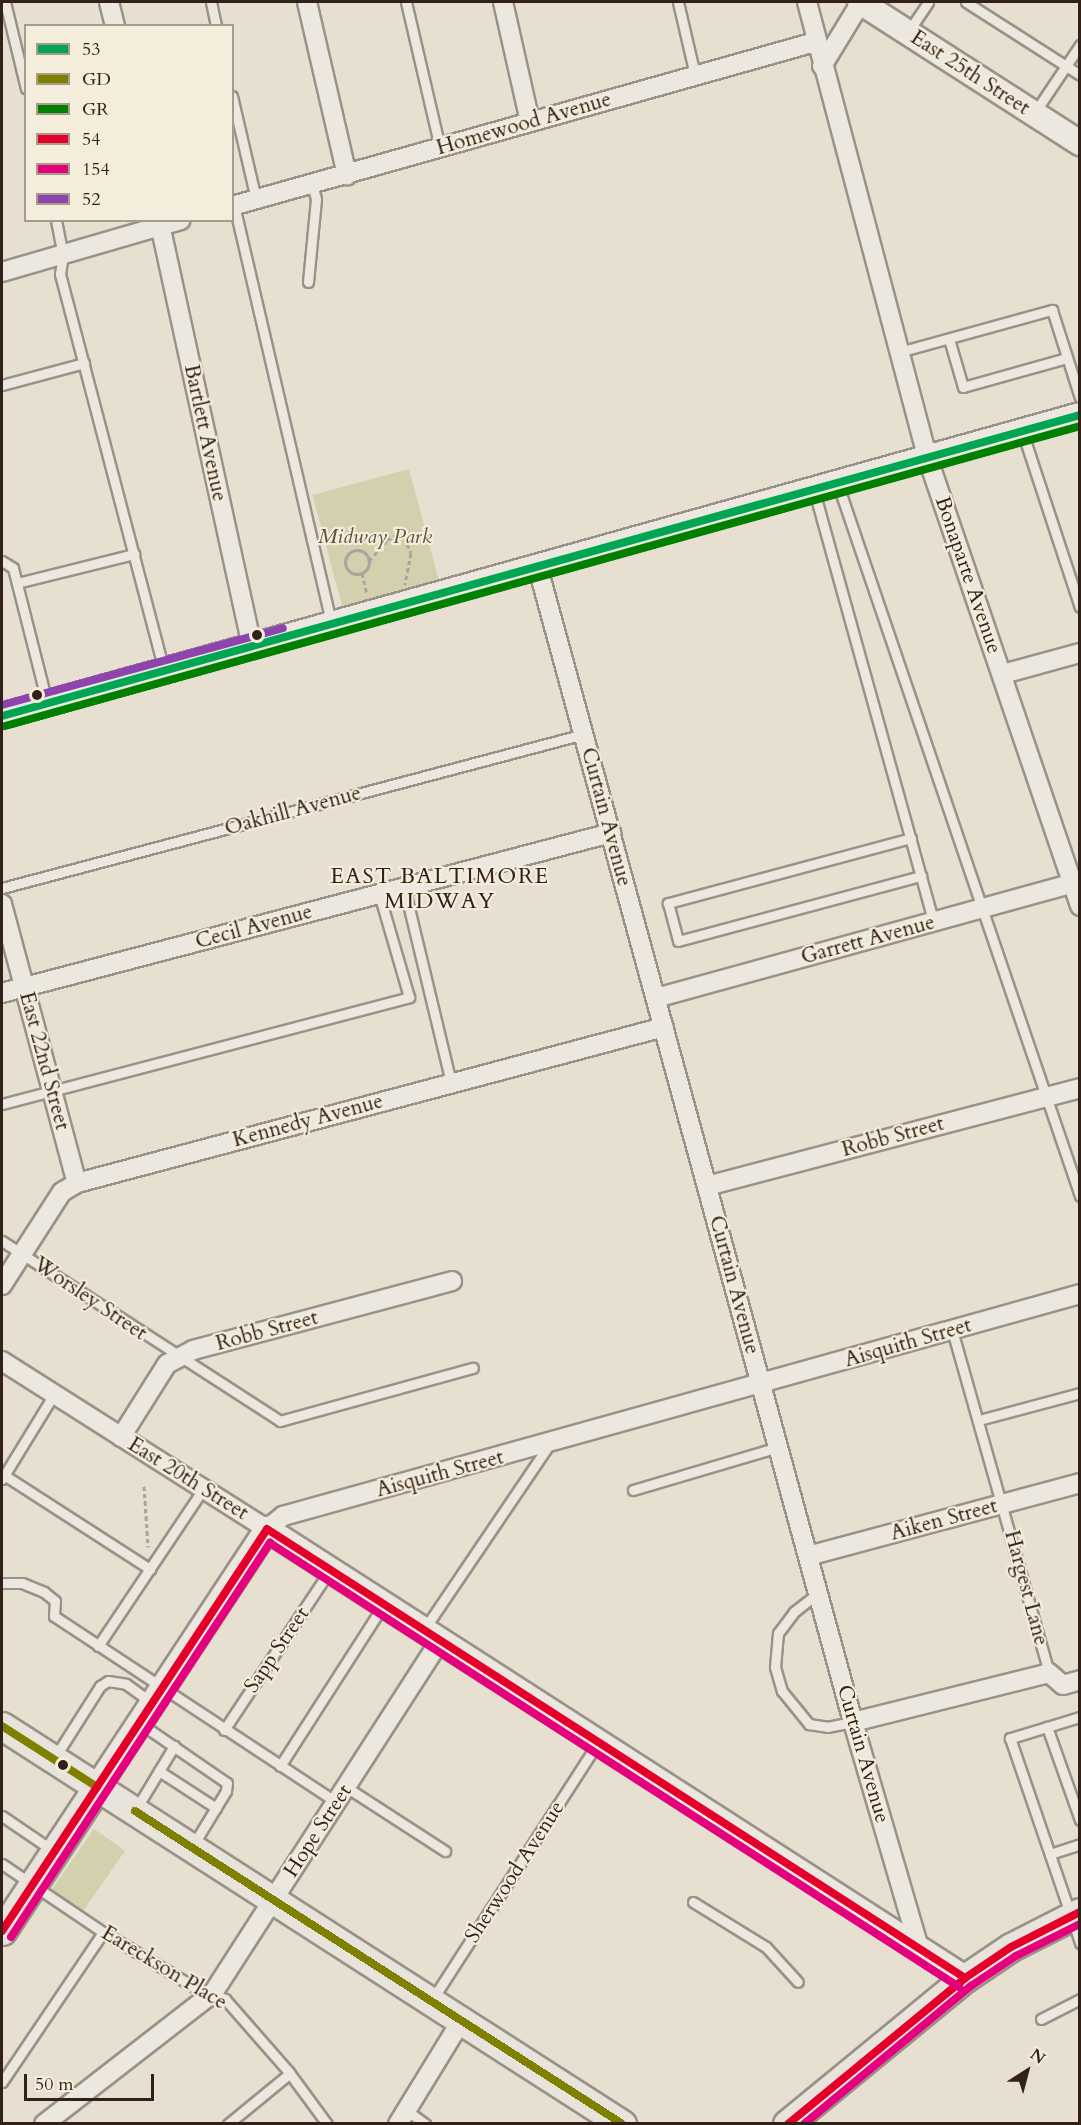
<!DOCTYPE html>
<style>
body{margin:0}
#map{position:relative;width:1081px;height:2125px;overflow:hidden;background:#e7e0d0;font-family:Cardo,serif}
div>[style]{position:absolute}
.green>*{inset:0;background:#d2d0ad;transform-origin:0 0}
.path>*{height:3px;margin-top:-1.5px;transform-origin:0;background:repeating-linear-gradient(90deg,#aaa49e 0 4.5px,transparent 0 7.5px)}
.path>.ring{margin:-1.5px;padding:0;box-sizing:content-box;background:none;border:3px solid #aaa49e;border-radius:50%}
.roads{filter:drop-shadow(2px 0 #989288) drop-shadow(-2px 0 #989288) drop-shadow(0 2px #989288) drop-shadow(0 -2px #989288)}
.lane>*{height:9px;margin:-4.5px;padding:0 4.5px;transform-origin:4.5px;border-radius:4.5px;background:#ece8e0}
.street>*{height:18px;margin:-9px;padding:0 9px;transform-origin:9px;border-radius:9px;background:#ece8e0}
.secondary>*{height:24px;margin:-12px;padding:0 12px;transform-origin:12px;border-radius:12px;background:#ece8e0}
.primary>*{height:27px;margin:-13.5px;padding:0 13.5px;transform-origin:13.5px;border-radius:13.5px;background:#e9e4db}
.bus-1>*{height:8px;margin:-4px;padding:0 4px;transform-origin:4px;border-radius:4px;background:#00a651}
.bus-2>*{height:8px;margin:-4px;padding:0 4px;transform-origin:4px;border-radius:4px;background:#808000}
.bus-3>*{height:8px;margin:-4px;padding:0 4px;transform-origin:4px;border-radius:4px;background:#008000}
.bus-4>*{height:8px;margin:-4px;padding:0 4px;transform-origin:4px;border-radius:4px;background:#e4002b}
.bus-5>*{height:8px;margin:-4px;padding:0 4px;transform-origin:4px;border-radius:4px;background:#e5007d}
.bus-6>*{height:8px;margin:-4px;padding:0 4px;transform-origin:4px;border-radius:4px;background:#8e44ad}
.dots>*{width:16px;height:16px;translate:-50% -50%;box-sizing:border-box;border:3px solid #f5eddb;border-radius:50%}
span{translate:-50% -50%;white-space:nowrap;text-align:center;line-height:1.15;-webkit-text-stroke:4.5px #f5eddb;paint-order:stroke}
.street-label{font-size:21px;color:#322119}
.park-label{font-size:21px;color:#5d513d;font-style:italic}
.neighbourhood-label{font-size:22px;color:#322119;letter-spacing:1.5px}
.frame{position:absolute;inset:0;border:3px solid #322119;pointer-events:none}
.legend{position:absolute;left:24px;top:24px;width:210px;height:198px;box-sizing:border-box;background:#f5eddb;border:2px solid #a79b8d;margin:0;padding:8px 10px;list-style:none;font-size:18px;color:#322119}
.legend li{display:flex;align-items:center;gap:12px;height:30px}
.legend b{width:30px;border:2px solid #a79b8d}
.north{position:absolute;left:997px;top:2041px;width:60px;height:60px;-webkit-text-stroke:4px #f5eddb;paint-order:stroke;rotate:36deg;font-size:16px;font-weight:700;line-height:24px;text-align:center;color:#322119}
.north::after{content:'';display:block;margin:auto;width:21px;height:27px;background:#322119;clip-path:polygon(50% 0,100% 100%,50% 72%,0 100%)}
.scale{position:absolute;left:24px;top:2074px;width:130px;height:27px;box-sizing:border-box;border:3px solid #322119;border-top:0;padding-left:8px;font-size:18px;line-height:21px;white-space:nowrap;color:#322119;-webkit-text-stroke:4px #f5eddb;paint-order:stroke}
</style>
<div id="map">
<div class="green">
<div style="left:409px;top:469px;width:115px;height:100px;rotate:75deg"></div>
<div style="left:94px;top:1829px;width:38px;height:75px;rotate:35deg"></div>
</div>
<div class="path">
<div class="ring" style="left:345px;top:550px;width:21px;height:21px"></div>
<div style="left:369px;top:561px;width:28px;rotate:-49deg"></div>
<div style="left:387px;top:540px;width:10px;rotate:-29deg"></div>
<div style="left:396px;top:535px;width:8px;rotate:14deg"></div>
<div style="left:404px;top:537px;width:17px;rotate:66deg"></div>
<div style="left:411px;top:553px;width:32px;rotate:101deg"></div>
<div style="left:362px;top:573px;width:22px;rotate:77deg"></div>
<div style="left:144px;top:1486px;width:61px;rotate:86.2deg"></div>
</div>
<div class="roads">
<div class="lane">
<div style="left:5px;top:2px;width:89px;rotate:76.4deg"></div>
<div style="left:211px;top:2px;width:25px;rotate:78deg"></div>
<div style="left:406px;top:2px;width:150px;rotate:76.9deg"></div>
<div style="left:678px;top:2px;width:75px;rotate:76.9deg"></div>
<div style="left:966px;top:2px;width:135px;rotate:32.6deg"></div>
<div style="left:908px;top:32px;width:36px;rotate:-56deg"></div>
<div style="left:232px;top:96px;width:106px;rotate:76.9deg"></div>
<div style="left:1035px;top:112px;width:81px;rotate:-56.1deg"></div>
<div style="left:234px;top:205px;width:429px;rotate:76.9deg"></div>
<div style="left:56px;top:220px;width:36px;rotate:79deg"></div>
<div style="left:63px;top:255px;width:19px;rotate:99deg"></div>
<div style="left:60px;top:274px;width:409px;rotate:75.3deg"></div>
<div style="left:308px;top:282px;width:83px;rotate:-84.5deg"></div>
<div style="left:316px;top:199px;width:16px;rotate:-105deg"></div>
<div style="left:949px;top:339px;width:50px;rotate:73.7deg"></div>
<div style="left:963px;top:387px;width:108px;rotate:-15.6deg"></div>
<div style="left:899px;top:352px;width:159px;rotate:-15.4deg"></div>
<div style="left:1052px;top:310px;width:92px;rotate:72.3deg"></div>
<div style="left:2px;top:385px;width:85px;rotate:-15deg"></div>
<div style="left:1022px;top:431px;width:185px;rotate:71.8deg"></div>
<div style="left:838px;top:485px;width:751px;rotate:71.2deg"></div>
<div style="left:814px;top:491px;width:446px;rotate:74.5deg"></div>
<div style="left:2px;top:561px;width:13px;rotate:32deg"></div>
<div style="left:13px;top:568px;width:138px;rotate:75.8deg"></div>
<div style="left:17px;top:583px;width:121px;rotate:-13.9deg"></div>
<div style="left:911px;top:838px;width:252px;rotate:165deg"></div>
<div style="left:668px;top:903px;width:39px;rotate:75deg"></div>
<div style="left:678px;top:941px;width:252px;rotate:-15deg"></div>
<div style="left:404px;top:887px;width:202px;rotate:76.5deg"></div>
<div style="left:2px;top:888px;width:602px;rotate:-14.82deg"></div>
<div style="left:2px;top:1104px;width:421px;rotate:-14.7deg"></div>
<div style="left:409px;top:997px;width:107px;rotate:-106.2deg"></div>
<div style="left:2px;top:1241px;width:331px;rotate:32.9deg"></div>
<div style="left:280px;top:1421px;width:200px;rotate:-15.4deg"></div>
<div style="left:952px;top:1330px;width:356px;rotate:74.2deg"></div>
<div style="left:979px;top:1420px;width:105px;rotate:-15deg"></div>
<div style="left:4px;top:1475px;width:174px;rotate:32.8deg"></div>
<div style="left:2px;top:1479px;width:100px;rotate:-58.5deg"></div>
<div style="left:633px;top:1490px;width:151px;rotate:-16.5deg"></div>
<div style="left:2px;top:1583px;width:20px"></div>
<div style="left:22px;top:1583px;width:24px;rotate:22deg"></div>
<div style="left:44px;top:1592px;width:14px;rotate:39deg"></div>
<div style="left:55px;top:1601px;width:15px;rotate:94deg"></div>
<div style="left:54px;top:1616px;width:338px;rotate:33.4deg"></div>
<div style="left:818px;top:1593px;width:31px;rotate:142deg"></div>
<div style="left:794px;top:1612px;width:26px;rotate:127deg"></div>
<div style="left:778px;top:1633px;width:34px;rotate:95deg"></div>
<div style="left:775px;top:1667px;width:25px;rotate:74deg"></div>
<div style="left:782px;top:1691px;width:43px;rotate:50.7deg"></div>
<div style="left:809px;top:1724px;width:18px;rotate:9deg"></div>
<div style="left:827px;top:1727px;width:26px;rotate:-11deg"></div>
<div style="left:425px;top:1628px;width:221px;rotate:-55.9deg"></div>
<div style="left:98px;top:1646px;width:189px;rotate:-56.2deg"></div>
<div style="left:141px;top:1724px;width:104px;rotate:34.5deg"></div>
<div style="left:227px;top:1783px;width:8px;rotate:97deg"></div>
<div style="left:226px;top:1791px;width:66px;rotate:121.3deg"></div>
<div style="left:1047px;top:1727px;width:34px;rotate:-17deg"></div>
<div style="left:224px;top:1730px;width:192px;rotate:-56.5deg"></div>
<div style="left:55px;top:1757px;width:84px;rotate:-57.6deg"></div>
<div style="left:100px;top:1686px;width:9px;rotate:-32deg"></div>
<div style="left:108px;top:1681px;width:18px;rotate:9deg"></div>
<div style="left:126px;top:1684px;width:32px;rotate:36deg"></div>
<div style="left:280px;top:1766px;width:193px;rotate:-57.3deg"></div>
<div style="left:159px;top:1771px;width:68px;rotate:33deg"></div>
<div style="left:346px;top:1787px;width:118px;rotate:32.9deg"></div>
<div style="left:136px;top:1809px;width:74px;rotate:-58.9deg"></div>
<div style="left:2px;top:1816px;width:60px;rotate:34.2deg"></div>
<div style="left:1080px;top:1820px;width:99px;rotate:-109.5deg"></div>
<div style="left:1047px;top:1727px;width:39px;rotate:163deg"></div>
<div style="left:1010px;top:1738px;width:217px;rotate:71.1deg"></div>
<div style="left:1050px;top:1854px;width:32px;rotate:-18deg"></div>
<div style="left:2px;top:1864px;width:122px;rotate:34deg"></div>
<div style="left:103px;top:1932px;width:112px;rotate:31.1deg"></div>
<div style="left:199px;top:1990px;width:28px;rotate:19deg"></div>
<div style="left:225px;top:1999px;width:96px;rotate:48.8deg"></div>
<div style="left:288px;top:2071px;width:66px;rotate:53.7deg"></div>
<div style="left:693px;top:1902px;width:86px;rotate:31.7deg"></div>
<div style="left:766px;top:1947px;width:47px;rotate:47.6deg"></div>
<div style="left:432px;top:2000px;width:305px;rotate:-57.2deg"></div>
<div style="left:1041px;top:2019px;width:44px;rotate:-27.1deg"></div>
<div style="left:2px;top:2082px;width:181px;rotate:-56deg"></div>
<div style="left:406px;top:2110px;width:24px;rotate:36deg"></div>
<div style="left:228px;top:2124px;width:80px;rotate:-39.4deg"></div>
</div>
<div class="street">
<div style="left:109px;top:2px;width:25px;rotate:76deg"></div>
<div style="left:307px;top:2px;width:178px;rotate:77deg"></div>
<div style="left:503px;top:2px;width:123px;rotate:77.3deg"></div>
<div style="left:807px;top:2px;width:473px;rotate:75.2deg"></div>
<div style="left:928px;top:459px;width:472px;rotate:71.2deg"></div>
<div style="left:822px;top:66px;width:75px;rotate:-58.6deg"></div>
<div style="left:232px;top:206px;width:606px;rotate:-15.71deg"></div>
<div style="left:159px;top:220px;width:436px;rotate:77.7deg"></div>
<div style="left:2px;top:272px;width:186px;rotate:-16.2deg"></div>
<div style="left:538px;top:568px;width:1196px;rotate:74.73deg"></div>
<div style="left:853px;top:1722px;width:235px;rotate:73.7deg"></div>
<div style="left:1003px;top:674px;width:80px;rotate:-15.3deg"></div>
<div style="left:2px;top:904px;width:289px;rotate:75deg"></div>
<div style="left:2px;top:993px;width:630px;rotate:-14.72deg"></div>
<div style="left:656px;top:998px;width:440px;rotate:-15.4deg"></div>
<div style="left:707px;top:1186px;width:386px;rotate:-14.7deg"></div>
<div style="left:2px;top:1285px;width:111px;rotate:-57.2deg"></div>
<div style="left:62px;top:1192px;width:17px;rotate:-31deg"></div>
<div style="left:77px;top:1183px;width:607px;rotate:-14.88deg"></div>
<div style="left:2px;top:1361px;width:314px;rotate:32.4deg"></div>
<div style="left:267px;top:1529px;width:21px;rotate:-39deg"></div>
<div style="left:283px;top:1516px;width:827px;rotate:-15.56deg"></div>
<div style="left:121px;top:1437px;width:86px;rotate:-57.8deg"></div>
<div style="left:167px;top:1364px;width:30px;rotate:-28deg"></div>
<div style="left:193px;top:1350px;width:268px;rotate:-14.9deg"></div>
<div style="left:808px;top:1556px;width:282px;rotate:-15deg"></div>
<div style="left:853px;top:1722px;width:202px;rotate:-14deg"></div>
<div style="left:1049px;top:1673px;width:18px;rotate:41deg"></div>
<div style="left:1063px;top:1685px;width:18px;rotate:-16deg"></div>
<div style="left:44px;top:2124px;width:214px;rotate:-37.8deg"></div>
<div style="left:213px;top:1993px;width:419px;rotate:-57.2deg"></div>
<div style="left:398px;top:2124px;width:121px;rotate:-58.5deg"></div>
</div>
<div class="secondary">
<div style="left:860px;top:2px;width:261px;rotate:32.7deg"></div>
<div style="left:2px;top:716px;width:1119px;rotate:-15.6deg"></div>
<div style="left:97px;top:1787px;width:309px;rotate:-56.6deg"></div>
<div style="left:267px;top:1529px;width:830px;rotate:32.75deg"></div>
</div>
<div class="primary">
<div style="left:2px;top:1726px;width:737px;rotate:32.7deg"></div>
<div style="left:2px;top:1931px;width:173px;rotate:-56.6deg"></div>
<div style="left:787px;top:2124px;width:230px;rotate:-39.4deg"></div>
<div style="left:965px;top:1978px;width:55px;rotate:-34deg"></div>
<div style="left:1011px;top:1947px;width:77px;rotate:-26.9deg"></div>
</div>
</div>
<div class="bus-1">
<div style="left:2px;top:716px;width:1119px;rotate:-15.6deg"></div>
</div>
<div class="bus-2">
<div style="left:2px;top:1726px;width:113px;rotate:32.7deg"></div>
<div style="left:135px;top:1811px;width:578px;rotate:32.7deg"></div>
</div>
<div class="bus-3">
<div style="left:5px;top:726px;width:1116px;rotate:-15.59deg"></div>
</div>
<div class="bus-4">
<div style="left:2px;top:1931px;width:481px;rotate:-56.6deg"></div>
<div style="left:267px;top:1529px;width:830px;rotate:32.75deg"></div>
<div style="left:788px;top:2124px;width:229px;rotate:-39.5deg"></div>
<div style="left:965px;top:1978px;width:55px;rotate:-34deg"></div>
<div style="left:1011px;top:1947px;width:77px;rotate:-26.9deg"></div>
</div>
<div class="bus-5">
<div style="left:11px;top:1937px;width:472px;rotate:-56.7deg"></div>
<div style="left:270px;top:1543px;width:820px;rotate:32.8deg"></div>
<div style="left:804px;top:2124px;width:217px;rotate:-39.6deg"></div>
<div style="left:971px;top:1986px;width:54px;rotate:-33.7deg"></div>
<div style="left:1016px;top:1956px;width:72px;rotate:-26.6deg"></div>
</div>
<div class="bus-6">
<div style="left:2px;top:705px;width:291px;rotate:-15.3deg"></div>
</div>
<div class="dots">
<div style="left:257px;top:635px;background:#322119"></div>
<div style="left:37px;top:695px;background:#322119"></div>
<div style="left:63px;top:1765px;background:#322119"></div>
</div>
<div class="street-label">
<span style="left:970px;top:73px;rotate:33deg">East 25th Street</span>
<span style="left:524px;top:124px;rotate:-16deg">Homewood Avenue</span>
<span style="left:205px;top:433px;rotate:78deg">Bartlett Avenue</span>
<span style="left:968px;top:575px;rotate:71deg">Bonaparte Avenue</span>
<span style="left:293px;top:811px;rotate:-15deg">Oakhill Avenue</span>
<span style="left:606px;top:817px;rotate:75deg">Curtain Avenue</span>
<span style="left:254px;top:927px;rotate:-15deg">Cecil Avenue</span>
<span style="left:868px;top:940px;rotate:-15deg">Garrett Avenue</span>
<span style="left:44px;top:1061px;rotate:75deg">East 22nd Street</span>
<span style="left:308px;top:1121px;rotate:-15deg">Kennedy Avenue</span>
<span style="left:893px;top:1137px;rotate:-15deg">Robb Street</span>
<span style="left:734px;top:1285px;rotate:75deg">Curtain Avenue</span>
<span style="left:90px;top:1299px;rotate:34deg">Worsley Street</span>
<span style="left:267px;top:1331px;rotate:-15deg">Robb Street</span>
<span style="left:908px;top:1343px;rotate:-16deg">Aisquith Street</span>
<span style="left:440px;top:1474px;rotate:-15deg">Aisquith Street</span>
<span style="left:188px;top:1479px;rotate:32deg">East 20th Street</span>
<span style="left:944px;top:1520px;rotate:-15deg">Aiken Street</span>
<span style="left:1026px;top:1588px;rotate:75deg">Hargest Lane</span>
<span style="left:277px;top:1650px;rotate:-56deg">Sapp Street</span>
<span style="left:863px;top:1754px;rotate:74deg">Curtain Avenue</span>
<span style="left:318px;top:1831px;rotate:-57deg">Hope Street</span>
<span style="left:515px;top:1872px;rotate:-57deg">Sherwood Avenue</span>
<span style="left:164px;top:1968px;rotate:31deg">Eareckson Place</span>
</div>
<div class="park-label">
<span style="left:375px;top:537px">Midway Park</span>
</div>
<div class="neighbourhood-label">
<span style="left:440px;top:889px">EAST BALTIMORE<br>MIDWAY</span>
</div>
<div class="frame"></div>
<ul class="legend">
<li><b style="height:8px;background:#00a651"></b>53</li>
<li><b style="height:8px;background:#808000"></b>GD</li>
<li><b style="height:8px;background:#008000"></b>GR</li>
<li><b style="height:8px;background:#e4002b"></b>54</li>
<li><b style="height:8px;background:#e5007d"></b>154</li>
<li><b style="height:8px;background:#8e44ad"></b>52</li>
</ul>
<div class="north">N</div>
<div class="scale">50 m</div>
</div>
